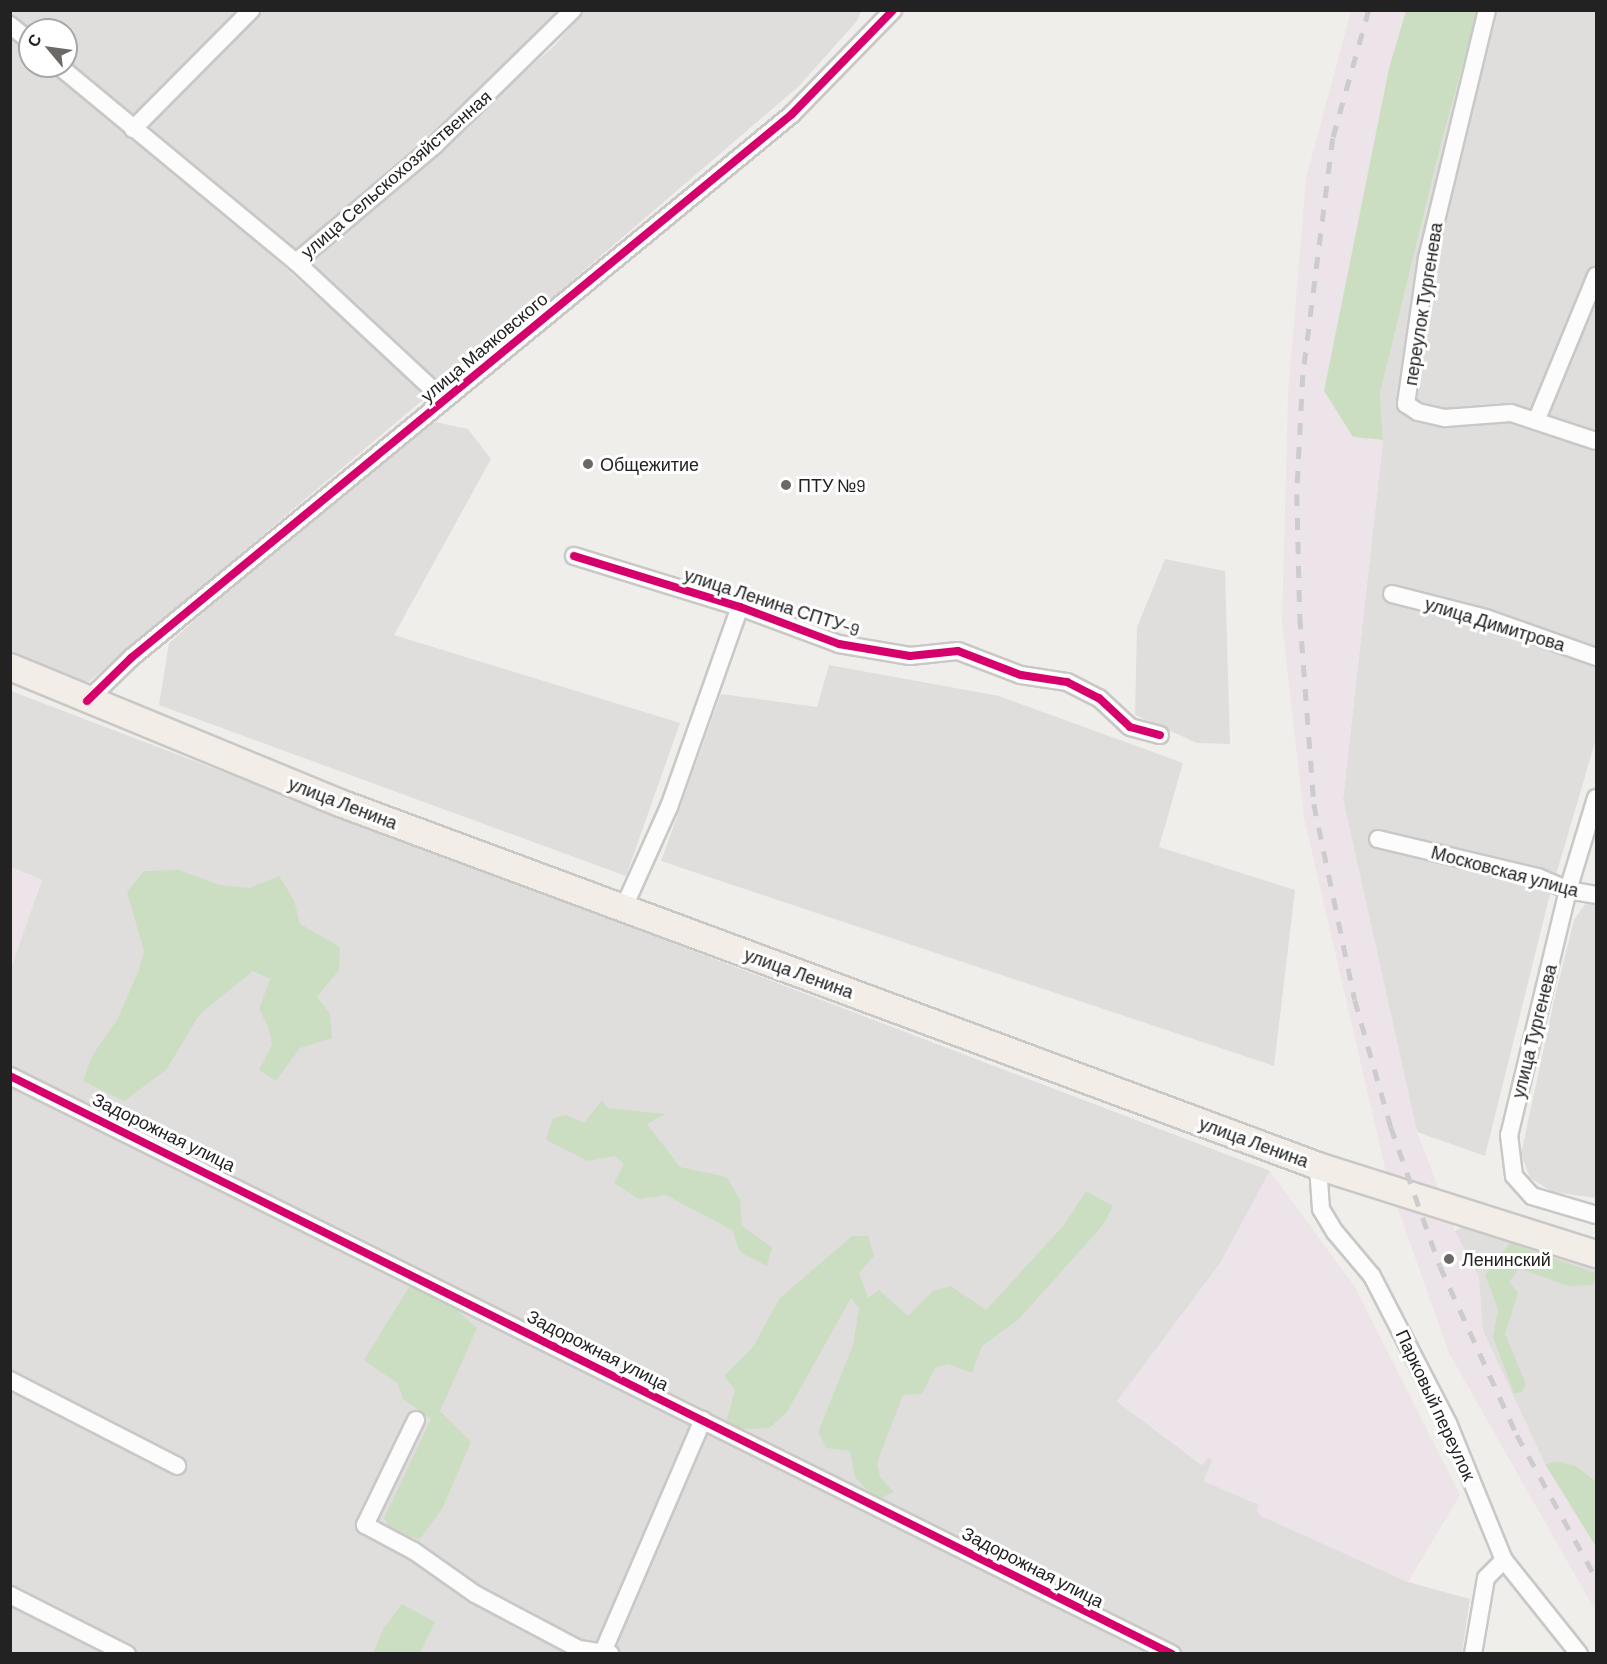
<!DOCTYPE html>
<meta charset="utf-8">
<style>
body{margin:0}
#map{position:relative;width:1607px;height:1664px;overflow:hidden;background:#f0eeeb;font-family:Barlow,sans-serif}
div>[style]{position:absolute}
.residential>*{inset:0;background:#dfdedc}
.industrial>*{inset:0;background:#ede4e9}
.forest>*{inset:0;background:#cbdec1}
.roads{filter:drop-shadow(2px 0 #c9c8c7) drop-shadow(-2px 0 #c9c8c7) drop-shadow(0 2px #c9c8c7) drop-shadow(0 -2px #c9c8c7)}
.street>*{height:16px;margin:-8px;padding:0 8px;transform-origin:8px;border-radius:8px;background:#fdfcfc}
.primary>*{height:26px;margin:-13px;padding:0 13px;transform-origin:13px;border-radius:13px;background:#f3ede7}
.rail>*{height:4.5px;margin-top:-2.25px;transform-origin:0;background:repeating-linear-gradient(90deg,#ccc 0 12px,transparent 0 24px)}
.cycleway>*{height:8px;margin:-4px;padding:0 4px;transform-origin:4px;border-radius:4px;background:#d6006c}
.dots>*{width:16px;height:16px;translate:-50% -50%;box-sizing:border-box;border:3px solid #fff;border-radius:50%}
span{translate:-50% -50%;white-space:nowrap;text-align:center;line-height:1.15;-webkit-text-stroke:6px #fff;paint-order:stroke}
.street-label{font-size:18px;color:#222}
.poi-label{font-size:18px;color:#222}
.left{translate:0 -50%;text-align:left}
.frame{position:absolute;inset:0;border:12px solid #222;pointer-events:none}
.north{position:absolute;left:18px;top:18px;width:60px;height:60px;box-sizing:border-box;background:#fff;border:2px solid #a7a7a7;border-radius:50%;rotate:299deg;font-size:16px;font-weight:700;line-height:24px;text-align:center;color:#222}
.north::after{content:'';display:block;margin:auto;width:21px;height:27px;background:#6a6968;clip-path:polygon(50% 0,100% 100%,50% 72%,0 100%)}
</style>
<div id="map">
<div class="residential">
<div style="clip-path:polygon(11px 10px,237px 11px,128px 121px,66px 66px,66px 30px,30px 30px,30px 37px,11px 20px)"></div>
<div style="clip-path:polygon(263px 11px,560px 11px,384px 182px,298px 253px,144px 131px)"></div>
<div style="clip-path:polygon(585px 11px,861px 11px,857px 21px,799px 86px,442px 392px,307px 264px,554px 46px)"></div>
<div style="clip-path:polygon(1478px 11px,1596px 11px,1596px 739px,1548px 902px,1485px 1156px,1417px 1132px,1343px 799px,1383px 440px,1380px 394px,1442px 140px)"></div>
<div style="clip-path:polygon(10px 34px,30px 50px,30px 66px,48px 66px,244px 231px,414px 383px,425px 398px,85px 685px,11px 650px)"></div>
<div style="clip-path:polygon(435px 422px,468px 429px,491px 459px,394px 635px,680px 723px,626px 876px,159px 705px,169px 643px,333px 499px)"></div>
<div style="clip-path:polygon(1165px 559px,1225px 571px,1230px 744px,1197px 743px,1135px 715px,1137px 627px)"></div>
<div style="clip-path:polygon(829px 665px,999px 696px,1183px 763px,1159px 847px,1295px 890px,1274px 1066px,661px 861px,721px 694px,817px 707px)"></div>
<div style="clip-path:polygon(11px 691px,1270px 1171px,1221px 1262px,1118px 1402px,1202px 1465px,1209px 1457px,1213px 1460px,1204px 1481px,1260px 1505px,1262px 1516px,1408px 1582px,1470px 1599px,1462px 1653px,11px 1653px,10px 968px,42px 880px,11px 867px)"></div>
<div style="clip-path:polygon(1585px 904px,1596px 905px,1596px 1198px,1553px 1192px,1530px 1178px,1521px 1154px,1555px 996px,1574px 920px)"></div>
<div style="clip-path:polygon(1464px 1225px,1596px 1269px,1596px 1481px,1576px 1466px,1557px 1461px,1545px 1464px,1483px 1331px,1455px 1231px)"></div>
</div>
<div class="industrial">
<div style="clip-path:polygon(1351px 11px,1406px 11px,1389px 68px,1324px 391px,1353px 437px,1383px 440px,1343px 799px,1417px 1132px,1455px 1231px,1479px 1277px,1483px 1331px,1545px 1464px,1596px 1547px,1596px 1612px,1449px 1353px,1388px 1181px,1304px 818px,1282px 623px,1288px 393px,1306px 178px)"></div>
<div style="clip-path:polygon(11px 867px,42px 880px,11px 968px)"></div>
<div style="clip-path:polygon(1270px 1171px,1355px 1287px,1460px 1495px,1408px 1582px,1261px 1516px,1256px 1510px,1259px 1505px,1204px 1481px,1212px 1460px,1209px 1457px,1203px 1465px,1117px 1401px,1221px 1262px)"></div>
</div>
<div class="forest">
<div style="clip-path:polygon(1406px 11px,1478px 11px,1442px 140px,1380px 394px,1383px 440px,1353px 437px,1324px 391px,1389px 68px)"></div>
<div style="clip-path:polygon(179px 870px,219px 885px,249px 888px,279px 876px,294px 900px,300px 924px,340px 947px,339px 970px,317px 997px,330px 1014px,332px 1038px,300px 1048px,276px 1081px,259px 1070px,272px 1045px,269px 1029px,259px 1009px,270px 979px,253px 971px,200px 1014px,166px 1070px,124px 1101px,83px 1081px,92px 1056px,117px 1020px,139px 970px,144px 951px,127px 892px,144px 871px)"></div>
<div style="clip-path:polygon(602px 1100px,608px 1108px,665px 1114px,647px 1124px,680px 1167px,727px 1177px,740px 1200px,742px 1226px,772px 1247px,767px 1266px,740px 1252px,732px 1230px,666px 1195px,639px 1199px,614px 1183px,624px 1164px,615px 1156px,588px 1161px,546px 1140px,553px 1118px,566px 1115px,584px 1123px)"></div>
<div style="clip-path:polygon(1086px 1191px,1113px 1206px,1103px 1225px,1018px 1320px,982px 1346px,972px 1373px,949px 1364px,935px 1368px,922px 1394px,903px 1395px,877px 1463px,880px 1477px,894px 1492px,876px 1500px,855px 1477px,850px 1451px,826px 1448px,818px 1432px,853px 1345px,859px 1308px,851px 1298px,787px 1412px,769px 1428px,744px 1429px,726px 1423px,735px 1390px,724px 1376px,753px 1347px,779px 1299px,852px 1236px,868px 1236px,874px 1256px,859px 1273px,868px 1298px,879px 1290px,908px 1316px,933px 1291px,951px 1286px,986px 1310px,1064px 1225px)"></div>
<div style="clip-path:polygon(1510px 1243px,1596px 1273px,1593px 1285px,1568px 1286px,1519px 1268px,1509px 1282px,1518px 1293px,1505px 1334px,1526px 1384px,1522px 1392px,1514px 1393px,1493px 1337px,1498px 1309px,1485px 1275px)"></div>
<div style="clip-path:polygon(409px 1287px,444px 1299px,477px 1328px,440px 1411px,471px 1442px,442px 1509px,420px 1539px,394px 1534px,384px 1518px,431px 1419px,403px 1399px,398px 1384px,364px 1360px)"></div>
<div style="clip-path:polygon(1557px 1461px,1576px 1466px,1596px 1481px,1596px 1547px,1545px 1464px)"></div>
<div style="clip-path:polygon(402px 1604px,435px 1622px,420px 1653px,373px 1653px,383px 1629px)"></div>
</div>
<div class="roads">
<div class="street">
<div style="left:1487px;top:10px;width:255px;rotate:103.6deg"></div>
<div style="left:1427px;top:258px;width:148px;rotate:98.2deg"></div>
<div style="left:1406px;top:404px;width:14px;rotate:34deg"></div>
<div style="left:1418px;top:412px;width:28px;rotate:13deg"></div>
<div style="left:1445px;top:418px;width:66px;rotate:-4.3deg"></div>
<div style="left:1511px;top:413px;width:89px;rotate:18.2deg"></div>
<div style="left:10px;top:25px;width:26px;rotate:39deg"></div>
<div style="left:59px;top:66px;width:308px;rotate:39.6deg"></div>
<div style="left:296px;top:262px;width:202px;rotate:43deg"></div>
<div style="left:133px;top:129px;width:168px;rotate:-45.2deg"></div>
<div style="left:296px;top:262px;width:182px;rotate:-40.1deg"></div>
<div style="left:435px;top:145px;width:193px;rotate:-44.4deg"></div>
<div style="left:1537px;top:419px;width:155px;rotate:-67.6deg"></div>
<div style="left:574px;top:556px;width:174px;rotate:17.1deg"></div>
<div style="left:740px;top:607px;width:106px;rotate:20.5deg"></div>
<div style="left:839px;top:644px;width:72px;rotate:9.6deg"></div>
<div style="left:910px;top:656px;width:48px;rotate:-5.9deg"></div>
<div style="left:958px;top:651px;width:67px;rotate:20.9deg"></div>
<div style="left:1021px;top:675px;width:47px;rotate:8.7deg"></div>
<div style="left:1067px;top:682px;width:36px;rotate:27deg"></div>
<div style="left:1099px;top:698px;width:42px;rotate:43.1deg"></div>
<div style="left:1130px;top:727px;width:31px;rotate:15deg"></div>
<div style="left:1392px;top:594px;width:97px;rotate:14.3deg"></div>
<div style="left:1486px;top:618px;width:117px;rotate:19.5deg"></div>
<div style="left:87px;top:701px;width:62px;rotate:-44.3deg"></div>
<div style="left:131px;top:658px;width:856px;rotate:-39.45deg"></div>
<div style="left:792px;top:114px;width:145px;rotate:-45.8deg"></div>
<div style="left:1596px;top:798px;width:96px;rotate:106.9deg"></div>
<div style="left:1568px;top:890px;width:252px;rotate:103.5deg"></div>
<div style="left:1509px;top:1135px;width:41px;rotate:83deg"></div>
<div style="left:1514px;top:1176px;width:27px;rotate:48deg"></div>
<div style="left:1532px;top:1196px;width:67px;rotate:16.5deg"></div>
<div style="left:1378px;top:839px;width:164px;rotate:13.4deg"></div>
<div style="left:1538px;top:877px;width:33px;rotate:23deg"></div>
<div style="left:1568px;top:890px;width:28px;rotate:10deg"></div>
<div style="left:624px;top:907px;width:110px;rotate:-65.8deg"></div>
<div style="left:669px;top:807px;width:212px;rotate:-70.5deg"></div>
<div style="left:10px;top:1076px;width:1298px;rotate:26.45deg"></div>
<div style="left:1318px;top:1166px;width:43px;rotate:86deg"></div>
<div style="left:1321px;top:1209px;width:27px;rotate:59deg"></div>
<div style="left:1335px;top:1232px;width:57px;rotate:49.9deg"></div>
<div style="left:1372px;top:1276px;width:165px;rotate:62.7deg"></div>
<div style="left:1448px;top:1423px;width:148px;rotate:67.8deg"></div>
<div style="left:1504px;top:1560px;width:25px;rotate:135deg"></div>
<div style="left:1486px;top:1578px;width:77px;rotate:99.7deg"></div>
<div style="left:10px;top:1380px;width:188px;rotate:27.2deg"></div>
<div style="left:416px;top:1420px;width:117px;rotate:115.9deg"></div>
<div style="left:365px;top:1525px;width:55px;rotate:28deg"></div>
<div style="left:414px;top:1551px;width:75px;rotate:35.2deg"></div>
<div style="left:475px;top:1594px;width:118px;rotate:27.9deg"></div>
<div style="left:579px;top:1649px;width:32px;rotate:9deg"></div>
<div style="left:1504px;top:1560px;width:120px;rotate:51.4deg"></div>
<div style="left:10px;top:1595px;width:131px;rotate:26.8deg"></div>
<div style="left:602px;top:1654px;width:255px;rotate:-66.7deg"></div>
</div>
<div class="primary">
<div style="left:10px;top:667px;width:357px;rotate:22.4deg"></div>
<div style="left:340px;top:803px;width:1043px;rotate:20.36deg"></div>
<div style="left:1318px;top:1166px;width:292px;rotate:17.6deg"></div>
</div>
</div>
<div class="rail">
<div style="left:1369px;top:10px;width:133px;rotate:105.7deg"></div>
<div style="left:1333px;top:138px;width:239px;rotate:97.2deg"></div>
<div style="left:1303px;top:375px;width:119px;rotate:92.9deg"></div>
<div style="left:1297px;top:494px;width:123px;rotate:88.6deg"></div>
<div style="left:1300px;top:617px;width:188px;rotate:85.7deg"></div>
<div style="left:1314px;top:804px;width:200px;rotate:78.2deg"></div>
<div style="left:1355px;top:1000px;width:132px;rotate:74.2deg"></div>
<div style="left:1391px;top:1127px;width:147px;rotate:70.6deg"></div>
<div style="left:1440px;top:1266px;width:186px;rotate:65.5deg"></div>
<div style="left:1517px;top:1435px;width:163px;rotate:61.1deg"></div>
</div>
<div class="cycleway">
<div style="left:574px;top:556px;width:174px;rotate:17.1deg"></div>
<div style="left:740px;top:607px;width:106px;rotate:20.5deg"></div>
<div style="left:839px;top:644px;width:72px;rotate:9.6deg"></div>
<div style="left:910px;top:656px;width:48px;rotate:-5.9deg"></div>
<div style="left:958px;top:651px;width:67px;rotate:20.9deg"></div>
<div style="left:1021px;top:675px;width:47px;rotate:8.7deg"></div>
<div style="left:1067px;top:682px;width:36px;rotate:27deg"></div>
<div style="left:1099px;top:698px;width:42px;rotate:43.1deg"></div>
<div style="left:1130px;top:727px;width:31px;rotate:15deg"></div>
<div style="left:87px;top:701px;width:62px;rotate:-44.3deg"></div>
<div style="left:131px;top:658px;width:856px;rotate:-39.45deg"></div>
<div style="left:792px;top:114px;width:145px;rotate:-45.8deg"></div>
<div style="left:10px;top:1076px;width:1298px;rotate:26.45deg"></div>
</div>
<div class="dots">
<div style="left:588px;top:464px;background:#6a6968"></div>
<div style="left:786px;top:485px;background:#6a6968"></div>
<div style="left:1449px;top:1259px;background:#6a6968"></div>
</div>
<div class="street-label">
<span style="left:396px;top:174px;rotate:-41deg">улица Сельскохозяйственная</span>
<span style="left:1423px;top:304px;rotate:-81deg">переулок Тургенева</span>
<span style="left:484px;top:347px;rotate:-40deg">улица Маяковского</span>
<span style="left:772px;top:602px;rotate:18deg">улица Ленина СПТУ-9</span>
<span style="left:1495px;top:624px;rotate:17deg">улица Димитрова</span>
<span style="left:343px;top:803px;rotate:21deg">улица Ленина</span>
<span style="left:1505px;top:871px;rotate:15deg">Московская улица</span>
<span style="left:799px;top:973px;rotate:20deg">улица Ленина</span>
<span style="left:1534px;top:1031px;rotate:-76deg">улица Тургенева</span>
<span style="left:164px;top:1132px;rotate:26deg">Задорожная улица</span>
<span style="left:1254px;top:1142px;rotate:20deg">улица Ленина</span>
<span style="left:598px;top:1350px;rotate:27deg">Задорожная улица</span>
<span style="left:1436px;top:1405px;rotate:65deg">Парковый переулок</span>
<span style="left:1033px;top:1567px;rotate:27deg">Задорожная улица</span>
</div>
<div class="poi-label">
<span class="left" style="left:600px;top:464px">Общежитие</span>
<span class="left" style="left:798px;top:485px">ПТУ №9</span>
<span class="left" style="left:1462px;top:1259px">Ленинский</span>
</div>
<div class="frame"></div>
<div class="north">С</div>
</div>
